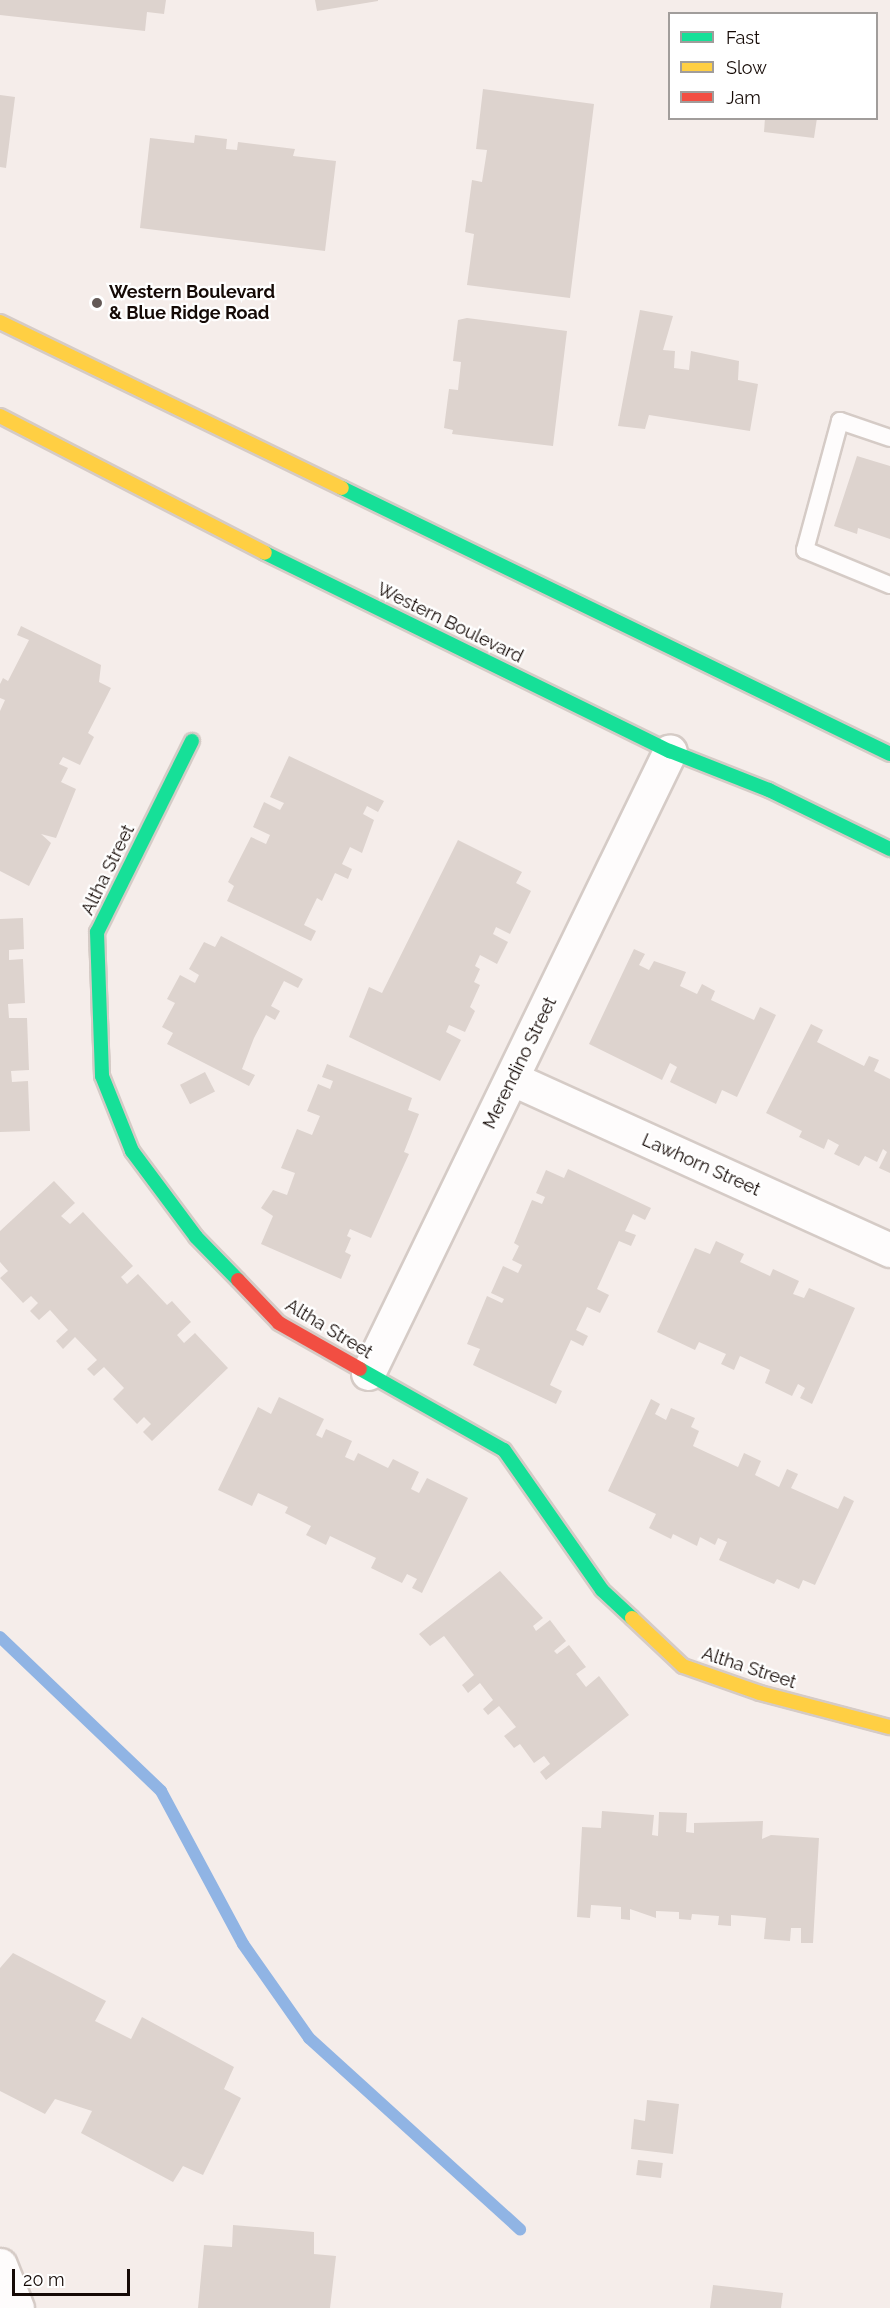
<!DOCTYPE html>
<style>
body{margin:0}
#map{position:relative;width:890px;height:2308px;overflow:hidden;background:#f5edea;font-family:Raleway,sans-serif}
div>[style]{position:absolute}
.stream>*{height:12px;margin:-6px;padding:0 6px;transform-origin:6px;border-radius:6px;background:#90b4e4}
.building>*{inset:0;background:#ddd3ce;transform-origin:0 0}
.roads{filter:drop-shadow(2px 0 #d5cbc6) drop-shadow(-2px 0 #d5cbc6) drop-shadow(0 2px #d5cbc6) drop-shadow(0 -2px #d5cbc6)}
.lane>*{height:16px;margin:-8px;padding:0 8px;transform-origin:8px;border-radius:8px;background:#fefcfc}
.street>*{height:33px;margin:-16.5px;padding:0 16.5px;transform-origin:16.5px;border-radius:16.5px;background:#fefcfc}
.fast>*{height:14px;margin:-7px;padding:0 7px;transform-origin:7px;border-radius:7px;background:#16e098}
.slow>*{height:14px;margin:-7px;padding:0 7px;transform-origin:7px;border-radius:7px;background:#ffcf43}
.jam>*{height:14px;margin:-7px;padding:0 7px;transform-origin:7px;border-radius:7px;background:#f24e42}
.dots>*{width:16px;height:16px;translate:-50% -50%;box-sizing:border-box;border:3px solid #fff;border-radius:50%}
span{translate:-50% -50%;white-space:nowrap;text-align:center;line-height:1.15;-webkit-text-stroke:4.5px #fff;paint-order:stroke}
.poi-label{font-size:18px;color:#150a06;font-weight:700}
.left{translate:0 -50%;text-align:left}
.street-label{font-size:18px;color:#150a06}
.legend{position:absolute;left:668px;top:12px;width:210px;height:108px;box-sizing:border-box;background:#fff;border:2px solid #a19d9b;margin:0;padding:8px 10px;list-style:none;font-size:18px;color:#150a06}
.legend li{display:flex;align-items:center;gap:12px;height:30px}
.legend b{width:30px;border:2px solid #a19d9b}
.scale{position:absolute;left:12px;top:2269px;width:118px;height:27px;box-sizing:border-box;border:3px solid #150a06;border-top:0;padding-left:8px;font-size:18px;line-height:21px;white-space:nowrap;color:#150a06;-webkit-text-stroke:4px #fff;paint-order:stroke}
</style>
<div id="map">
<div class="stream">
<div style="left:0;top:1637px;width:223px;rotate:43.7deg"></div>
<div style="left:161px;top:1791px;width:174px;rotate:61.8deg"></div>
<div style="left:243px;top:1944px;width:115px;rotate:54.9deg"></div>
<div style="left:309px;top:2038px;width:285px;rotate:42.2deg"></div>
</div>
<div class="building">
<div style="clip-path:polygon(0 0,166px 0,164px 14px,147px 12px,145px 31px,0 15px)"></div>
<div style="clip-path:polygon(315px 0,378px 0,378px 1px,317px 11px)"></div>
<div style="clip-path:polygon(483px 89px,594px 104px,570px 298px,467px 285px,474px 234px,465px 232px,472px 180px,482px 182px,487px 150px,476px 149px)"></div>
<div style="clip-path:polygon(0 95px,15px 97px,6px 168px,0 167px)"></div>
<div style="clip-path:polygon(765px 118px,817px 118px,814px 138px,764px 132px)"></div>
<div style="clip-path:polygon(195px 135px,227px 139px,226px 149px,237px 150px,238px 142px,295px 149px,293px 156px,336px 161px,325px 251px,140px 228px,150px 138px,194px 143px)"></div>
<div style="clip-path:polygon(640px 310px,673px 316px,663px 350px,675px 351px,674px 368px,689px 370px,691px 351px,739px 361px,738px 380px,758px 384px,750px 431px,649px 415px,645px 429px,618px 426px)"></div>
<div style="clip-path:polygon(467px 318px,567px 331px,553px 446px,452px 434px,453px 430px,444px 428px,449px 389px,458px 390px,461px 362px,453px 361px,458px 320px)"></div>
<div style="clip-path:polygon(857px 456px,890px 466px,890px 539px,858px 528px,857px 534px,834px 526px)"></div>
<div style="clip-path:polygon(21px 626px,101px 665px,99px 682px,111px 688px,88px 733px,94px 737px,80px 765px,63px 757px,59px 764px,68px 768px,61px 782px,76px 789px,56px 838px,41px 834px,51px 843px,29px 886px,0 871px,0 711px,5px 700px,0 698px,0 684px,3px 678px,8px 681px,29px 640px,17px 635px)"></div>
<div style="clip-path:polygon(289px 756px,384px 801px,378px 812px,367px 806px,363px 814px,374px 820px,362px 853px,350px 847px,342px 864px,352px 869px,348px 879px,335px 873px,322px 901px,317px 898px,304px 925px,316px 931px,311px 941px,227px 901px,234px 886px,228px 882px,251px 837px,266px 844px,270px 835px,253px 827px,264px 802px,280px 810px,284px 803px,270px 797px)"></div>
<div style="clip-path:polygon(458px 840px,522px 872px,516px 883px,531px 891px,510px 934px,496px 927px,493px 934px,508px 942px,497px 964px,480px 955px,475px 966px,480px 969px,474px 982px,480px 985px,470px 1007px,475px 1011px,465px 1032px,449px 1025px,446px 1032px,461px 1040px,440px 1081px,349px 1037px,369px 987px,382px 993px)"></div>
<div style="clip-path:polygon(23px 918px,24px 949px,9px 950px,9px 960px,23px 959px,25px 1003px,8px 1004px,9px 1018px,27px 1018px,29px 1070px,11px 1071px,12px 1082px,28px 1081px,30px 1131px,0 1132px,0 919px)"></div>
<div style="clip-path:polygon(221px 936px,303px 979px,298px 988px,284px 981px,271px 1006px,280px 1011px,275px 1020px,266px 1015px,254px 1038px,242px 1069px,255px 1075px,249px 1086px,167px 1044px,173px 1033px,162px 1027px,175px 1003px,167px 999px,180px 975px,195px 983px,199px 975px,189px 969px,204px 942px,215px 947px)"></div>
<div style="clip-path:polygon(634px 949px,645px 954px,639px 965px,649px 970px,654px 961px,686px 972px,680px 986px,697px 994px,702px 984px,715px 991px,711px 1000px,754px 1020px,760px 1007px,776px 1015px,737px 1097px,722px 1090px,716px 1104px,670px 1082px,677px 1067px,670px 1063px,662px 1080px,589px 1044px)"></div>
<div style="clip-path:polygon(811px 1024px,823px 1030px,817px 1042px,864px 1066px,869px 1056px,879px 1060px,874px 1071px,890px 1079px,890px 1173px,879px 1168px,887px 1152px,883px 1149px,877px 1162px,865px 1156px,859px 1166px,834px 1154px,839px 1145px,828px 1139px,824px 1149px,799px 1137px,802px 1131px,766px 1113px)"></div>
<div style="clip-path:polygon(327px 1064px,412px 1098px,408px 1110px,419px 1114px,404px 1152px,409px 1154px,371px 1238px,350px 1229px,347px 1236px,351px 1238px,345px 1252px,351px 1255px,341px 1279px,261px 1244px,273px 1216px,261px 1208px,273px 1190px,287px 1195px,295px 1173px,281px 1168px,297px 1129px,312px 1135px,320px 1116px,307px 1111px,318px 1084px,330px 1089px,333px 1081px,322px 1077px)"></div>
<div style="left:205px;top:1072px;width:22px;height:28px;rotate:63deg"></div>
<div style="clip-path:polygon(568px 1169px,651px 1208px,645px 1220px,633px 1214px,625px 1231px,636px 1235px,631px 1246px,619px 1241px,597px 1289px,609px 1295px,600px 1313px,587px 1307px,576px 1330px,588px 1336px,583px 1346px,571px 1340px,550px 1385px,562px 1391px,556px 1404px,473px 1365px,480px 1349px,467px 1344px,487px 1296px,502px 1303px,504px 1299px,491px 1293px,503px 1266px,518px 1273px,522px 1265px,512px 1260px,519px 1246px,514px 1243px,532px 1200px,542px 1204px,545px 1197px,536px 1193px,546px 1170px,564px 1178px)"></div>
<div style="clip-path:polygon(54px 1181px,75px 1203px,61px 1216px,70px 1224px,83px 1212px,133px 1266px,121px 1277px,127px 1284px,138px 1274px,167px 1305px,172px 1301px,191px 1322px,177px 1335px,184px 1343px,195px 1333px,228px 1368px,152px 1441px,143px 1432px,151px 1424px,144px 1417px,137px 1424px,113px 1399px,124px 1388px,104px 1367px,94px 1376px,87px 1369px,97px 1360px,75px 1337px,63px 1349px,56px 1341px,68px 1330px,50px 1310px,39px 1320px,30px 1311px,38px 1303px,31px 1296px,23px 1303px,0 1278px,8px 1271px,0 1262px,0 1231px)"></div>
<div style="clip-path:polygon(716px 1241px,744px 1254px,740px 1262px,770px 1276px,773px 1269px,799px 1281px,793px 1294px,804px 1298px,809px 1288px,855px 1308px,812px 1404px,800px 1398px,805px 1388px,798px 1384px,792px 1396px,765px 1383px,770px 1370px,740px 1356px,734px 1370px,721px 1364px,726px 1354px,699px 1342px,695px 1350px,657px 1332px,695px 1248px,710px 1254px)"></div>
<div style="clip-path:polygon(279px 1397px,324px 1419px,316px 1435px,322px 1438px,326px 1429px,352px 1441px,345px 1457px,354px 1461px,358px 1453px,388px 1468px,393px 1459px,419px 1472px,411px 1489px,419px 1493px,427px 1478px,468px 1498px,422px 1593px,412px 1588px,417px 1579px,407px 1574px,402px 1583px,371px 1568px,376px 1558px,330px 1536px,326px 1545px,306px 1535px,311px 1526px,285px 1513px,288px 1507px,258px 1493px,252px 1506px,218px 1490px,258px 1407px,271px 1414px)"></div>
<div style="clip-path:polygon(651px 1399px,660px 1404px,655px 1414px,666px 1420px,671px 1408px,695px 1418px,691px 1427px,699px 1431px,693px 1446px,738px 1467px,744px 1453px,761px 1461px,755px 1475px,779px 1487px,787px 1469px,798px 1474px,791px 1488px,838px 1509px,844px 1496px,854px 1501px,815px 1585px,803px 1580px,799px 1589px,777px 1579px,774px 1584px,719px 1560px,727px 1542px,718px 1538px,715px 1545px,700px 1537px,697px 1546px,673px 1534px,671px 1539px,649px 1528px,656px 1514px,608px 1491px)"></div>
<div style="clip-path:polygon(500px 1571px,543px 1618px,533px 1626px,536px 1631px,550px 1620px,566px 1641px,554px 1651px,557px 1654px,569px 1645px,586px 1667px,576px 1674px,586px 1687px,599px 1676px,629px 1715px,546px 1780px,540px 1772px,550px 1764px,544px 1756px,534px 1763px,520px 1744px,514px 1748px,504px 1736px,516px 1727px,499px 1706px,488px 1715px,483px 1709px,493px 1700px,480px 1683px,468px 1693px,462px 1685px,474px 1675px,444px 1636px,430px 1646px,419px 1634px)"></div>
<div style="clip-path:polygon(602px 1811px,654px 1815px,652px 1835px,658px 1836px,659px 1812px,687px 1813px,686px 1832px,694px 1833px,694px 1823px,763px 1821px,762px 1839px,771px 1835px,819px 1838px,813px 1943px,801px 1943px,801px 1928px,791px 1928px,790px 1941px,764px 1939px,766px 1918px,731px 1915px,731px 1926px,718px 1925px,719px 1916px,692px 1914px,691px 1920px,679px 1919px,679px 1912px,656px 1911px,656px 1918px,630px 1909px,630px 1920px,621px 1919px,621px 1907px,591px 1905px,590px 1918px,577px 1917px,582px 1827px,601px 1828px)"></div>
<div style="clip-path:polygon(13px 1953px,106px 2001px,95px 2021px,131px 2039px,142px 2017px,234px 2067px,224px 2089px,241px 2098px,203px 2175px,183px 2166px,173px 2182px,81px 2133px,92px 2111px,55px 2099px,45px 2114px,0 2091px,0 1968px)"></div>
<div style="clip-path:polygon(647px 2100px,679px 2104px,673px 2154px,631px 2149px,634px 2119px,645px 2121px)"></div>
<div style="left:638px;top:2160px;width:25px;height:15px;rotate:7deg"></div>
<div style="clip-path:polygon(233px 2225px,314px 2232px,314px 2254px,336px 2256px,330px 2308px,198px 2308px,204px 2245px,232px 2247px)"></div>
<div style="clip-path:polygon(713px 2285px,783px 2293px,781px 2308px,710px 2308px)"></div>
</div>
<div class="roads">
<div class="lane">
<div style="left:890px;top:438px;width:53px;rotate:-161.2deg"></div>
<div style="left:840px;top:421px;width:134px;rotate:105.2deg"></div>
<div style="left:805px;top:550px;width:92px;rotate:22.4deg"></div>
</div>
<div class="street">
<div style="left:513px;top:1079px;width:414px;rotate:24.4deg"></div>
<div style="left:368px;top:1373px;width:691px;rotate:-64.1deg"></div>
<div style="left:0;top:2265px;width:46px;rotate:68.4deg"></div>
</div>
<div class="fast">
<div style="left:342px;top:488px;width:609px;rotate:25.89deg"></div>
<div style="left:265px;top:553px;width:451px;rotate:26.1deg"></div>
<div style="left:670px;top:751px;width:106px;rotate:21.5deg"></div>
<div style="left:769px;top:790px;width:135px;rotate:26deg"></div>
<div style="left:192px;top:741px;width:213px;rotate:116.4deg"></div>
<div style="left:97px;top:932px;width:144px;rotate:88deg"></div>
<div style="left:102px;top:1076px;width:81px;rotate:68.2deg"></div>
<div style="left:132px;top:1151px;width:107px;rotate:53.3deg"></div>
<div style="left:196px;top:1237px;width:60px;rotate:45.7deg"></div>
<div style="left:360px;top:1369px;width:165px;rotate:29.4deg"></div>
<div style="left:504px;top:1450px;width:171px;rotate:55deg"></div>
<div style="left:602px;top:1590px;width:41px;rotate:43deg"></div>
</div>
<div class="slow">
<div style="left:0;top:322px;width:380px;rotate:25.9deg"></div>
<div style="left:0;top:416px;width:298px;rotate:27.3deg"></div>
<div style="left:632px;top:1618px;width:70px;rotate:43.3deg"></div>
<div style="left:683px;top:1666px;width:82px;rotate:19.3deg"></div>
<div style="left:760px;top:1693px;width:134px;rotate:14.7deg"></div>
</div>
<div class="jam">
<div style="left:238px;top:1280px;width:59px;rotate:46.4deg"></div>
<div style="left:279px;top:1323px;width:93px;rotate:29.6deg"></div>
</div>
</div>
<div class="dots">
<div style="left:97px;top:303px;background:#635956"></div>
</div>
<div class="poi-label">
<span class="left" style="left:109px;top:303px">Western Boulevard<br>&amp; Blue Ridge Road</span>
</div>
<div class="street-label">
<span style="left:450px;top:623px;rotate:26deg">Western Boulevard</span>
<span style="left:108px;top:870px;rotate:-64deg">Altha Street</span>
<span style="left:520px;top:1063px;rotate:-64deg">Merendino Street</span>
<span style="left:701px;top:1165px;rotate:24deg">Lawhorn Street</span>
<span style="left:329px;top:1329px;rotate:31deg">Altha Street</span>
<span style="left:749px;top:1668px;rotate:18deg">Altha Street</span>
</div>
<ul class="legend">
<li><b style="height:8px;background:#16e098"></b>Fast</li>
<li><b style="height:8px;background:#ffcf43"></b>Slow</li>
<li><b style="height:8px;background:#f24e42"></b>Jam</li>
</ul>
<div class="scale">20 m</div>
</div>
